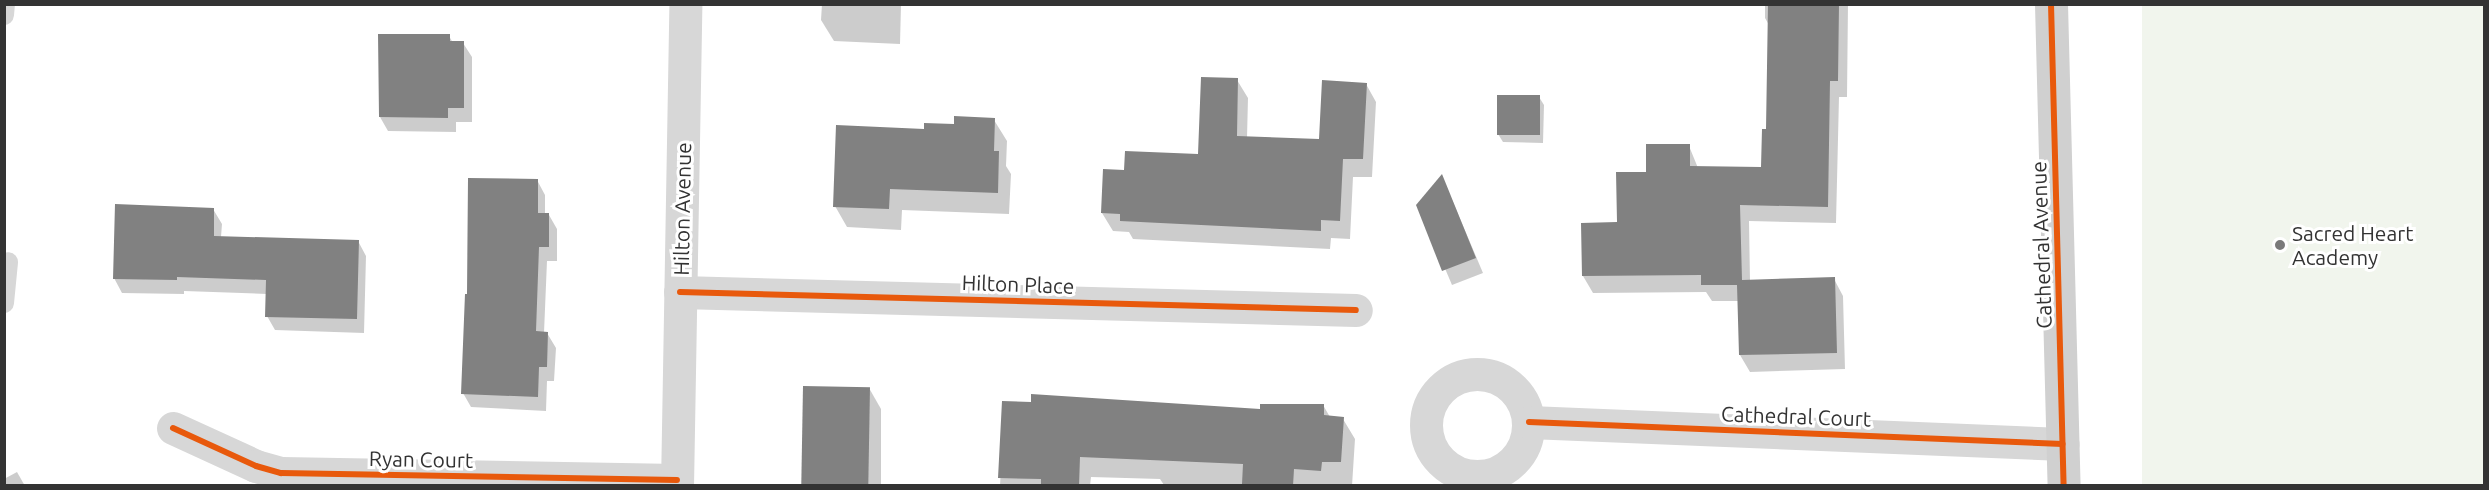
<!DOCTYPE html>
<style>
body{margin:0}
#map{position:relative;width:2489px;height:490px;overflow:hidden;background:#fff;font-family:Ubuntu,sans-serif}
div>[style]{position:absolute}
.green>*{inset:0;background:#f1f5ed;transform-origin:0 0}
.shadow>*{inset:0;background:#0003}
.building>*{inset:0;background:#818181;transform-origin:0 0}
.lane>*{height:20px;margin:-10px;padding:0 10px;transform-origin:10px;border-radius:10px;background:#d7d7d7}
.street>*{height:33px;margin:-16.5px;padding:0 16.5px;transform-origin:16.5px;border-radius:16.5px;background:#d7d7d7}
.street>.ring{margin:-16.5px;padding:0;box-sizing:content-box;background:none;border:33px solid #d7d7d7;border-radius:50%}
.secondary>*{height:33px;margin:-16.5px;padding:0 16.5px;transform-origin:16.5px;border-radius:16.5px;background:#d0d0d0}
.cycleway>*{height:6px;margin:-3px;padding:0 3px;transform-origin:3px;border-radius:3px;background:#e8590c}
.dots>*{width:16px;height:16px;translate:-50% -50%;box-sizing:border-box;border:3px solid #fff;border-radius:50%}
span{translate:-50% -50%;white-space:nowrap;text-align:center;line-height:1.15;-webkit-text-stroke:6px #fff;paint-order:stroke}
.street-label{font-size:21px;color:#333}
.poi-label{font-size:21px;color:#333}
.left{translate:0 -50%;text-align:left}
.frame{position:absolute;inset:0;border:6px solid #333;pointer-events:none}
</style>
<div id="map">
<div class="green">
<div style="left:2142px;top:5px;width:342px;height:480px"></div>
</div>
<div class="shadow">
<div style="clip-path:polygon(822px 4px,901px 4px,900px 44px,834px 41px,821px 20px)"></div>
<div style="clip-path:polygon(1765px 4px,1848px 4px,1847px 97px,1839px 97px,1836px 223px,1749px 221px,1750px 281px,1834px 279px,1843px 296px,1845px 369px,1750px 372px,1740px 355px,1739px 301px,1712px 301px,1706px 292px,1593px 293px,1583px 276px,1618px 224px,1689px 146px,1698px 168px,1763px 168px,1767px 130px,1769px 25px,1765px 18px)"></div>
<div style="clip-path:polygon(380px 36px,449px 36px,453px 43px,463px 43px,472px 57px,472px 122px,456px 122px,456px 132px,388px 131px,380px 117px)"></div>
<div style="clip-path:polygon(1237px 80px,1248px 98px,1247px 138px,1320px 141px,1366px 84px,1376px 102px,1372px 177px,1353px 177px,1350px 239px,1331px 238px,1330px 249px,1133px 239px,1129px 232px,1113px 231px,1102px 213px,1126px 171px,1200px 156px)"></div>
<div style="clip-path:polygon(1539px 97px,1544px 105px,1543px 143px,1503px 142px,1498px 134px)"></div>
<div style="clip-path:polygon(994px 120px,1007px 141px,1006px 166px,1011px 174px,1009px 214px,902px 210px,901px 230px,847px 227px,835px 206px,956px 125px)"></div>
<div style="clip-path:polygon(1442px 176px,1483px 273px,1452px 285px,1418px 205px)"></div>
<div style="clip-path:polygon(537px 180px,545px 195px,545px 215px,549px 215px,557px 229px,557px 261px,547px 261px,544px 333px,547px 333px,556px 348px,554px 381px,547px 381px,546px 411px,471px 407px,463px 393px)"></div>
<div style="clip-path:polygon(213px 209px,222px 224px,221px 237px,358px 241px,366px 256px,364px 333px,275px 330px,267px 316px,267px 294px,184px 291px,184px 294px,122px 293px,114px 278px)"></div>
<div style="clip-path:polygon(869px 388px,881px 409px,881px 486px,804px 486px)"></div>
<div style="clip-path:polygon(1004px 403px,1261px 411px,1292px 407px,1292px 404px,1323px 405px,1330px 417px,1343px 419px,1355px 439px,1352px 486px,1171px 486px,1164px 485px,1160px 479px,1091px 477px,1090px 486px,1000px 486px)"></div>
<div style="clip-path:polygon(17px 472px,25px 486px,4px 486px,4px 479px)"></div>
</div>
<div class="building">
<div style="clip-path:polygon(1768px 4px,1839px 4px,1838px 81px,1830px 81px,1828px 207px,1740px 205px,1742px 280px,1835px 277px,1837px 353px,1739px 355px,1737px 285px,1701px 285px,1701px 275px,1582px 276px,1581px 223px,1617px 222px,1616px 172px,1646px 172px,1646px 144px,1690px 144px,1690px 166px,1761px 167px,1762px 129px,1766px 129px)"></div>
<div style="clip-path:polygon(378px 34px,450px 34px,450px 41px,464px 41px,464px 108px,448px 108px,448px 118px,379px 117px)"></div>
<div style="clip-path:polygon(1201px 77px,1238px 78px,1237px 136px,1319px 139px,1322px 80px,1367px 83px,1363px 159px,1343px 159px,1340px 221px,1321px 220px,1321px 231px,1120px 221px,1120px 214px,1101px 213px,1103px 169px,1124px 170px,1125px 151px,1198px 154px)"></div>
<div style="left:1497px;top:95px;width:43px;height:40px"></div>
<div style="clip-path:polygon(954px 116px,995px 118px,994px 151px,999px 151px,998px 193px,890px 189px,889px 209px,833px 207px,836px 125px,924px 129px,924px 123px,954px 124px)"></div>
<div style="clip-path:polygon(1442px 174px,1476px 258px,1442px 271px,1416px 205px)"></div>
<div style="clip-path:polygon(468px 178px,538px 179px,538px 213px,549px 213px,549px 247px,539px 247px,536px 331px,548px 332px,547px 367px,539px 367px,538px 397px,461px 394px,465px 294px,467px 294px)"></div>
<div style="clip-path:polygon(115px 204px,214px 208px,214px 236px,359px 240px,357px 319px,265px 317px,266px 280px,177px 277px,177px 280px,113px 279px)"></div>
<div style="left:803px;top:386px;width:67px;height:100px;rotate:1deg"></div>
<div style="clip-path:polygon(1031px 394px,1260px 409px,1260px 404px,1324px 404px,1324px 415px,1344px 417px,1341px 462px,1322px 462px,1321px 471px,1294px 469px,1293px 486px,1242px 484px,1243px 464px,1080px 457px,1079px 486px,1041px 486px,1041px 479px,998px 478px,1002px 401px,1031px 402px)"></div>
</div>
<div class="lane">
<div style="left:4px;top:15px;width:11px;rotate:-85deg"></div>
<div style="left:4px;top:303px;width:41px;rotate:-84.4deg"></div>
</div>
<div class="street">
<div style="left:680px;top:292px;width:676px;rotate:1.53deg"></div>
<div class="ring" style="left:1426px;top:374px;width:69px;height:69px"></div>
<div style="left:1529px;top:422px;width:534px;rotate:2.36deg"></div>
<div style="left:173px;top:428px;width:91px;rotate:24.6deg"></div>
<div style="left:256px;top:466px;width:26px;rotate:16deg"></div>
<div style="left:281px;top:473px;width:396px;rotate:1deg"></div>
<div style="left:677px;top:486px;width:482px;rotate:-89deg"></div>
</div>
<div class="secondary">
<div style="left:2051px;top:4px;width:482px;rotate:88.5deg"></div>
</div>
<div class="cycleway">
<div style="left:2051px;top:4px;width:482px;rotate:88.5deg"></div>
<div style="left:680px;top:292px;width:676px;rotate:1.53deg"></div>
<div style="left:1529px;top:422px;width:534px;rotate:2.36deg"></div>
<div style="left:173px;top:428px;width:91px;rotate:24.6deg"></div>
<div style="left:256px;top:466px;width:26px;rotate:16deg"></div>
<div style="left:281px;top:473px;width:396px;rotate:1deg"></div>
</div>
<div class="dots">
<div style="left:2280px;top:245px;background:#7a7a7a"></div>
</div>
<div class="street-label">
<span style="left:682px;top:209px;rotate:-89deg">Hilton Avenue</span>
<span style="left:2041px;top:245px;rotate:-92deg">Cathedral Avenue</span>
<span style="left:1018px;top:284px;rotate:2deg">Hilton Place</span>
<span style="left:1796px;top:416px;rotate:2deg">Cathedral Court</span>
<span style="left:421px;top:459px;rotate:1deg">Ryan Court</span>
</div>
<div class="poi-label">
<span class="left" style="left:2292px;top:245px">Sacred Heart<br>Academy</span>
</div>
<div class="frame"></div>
</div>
